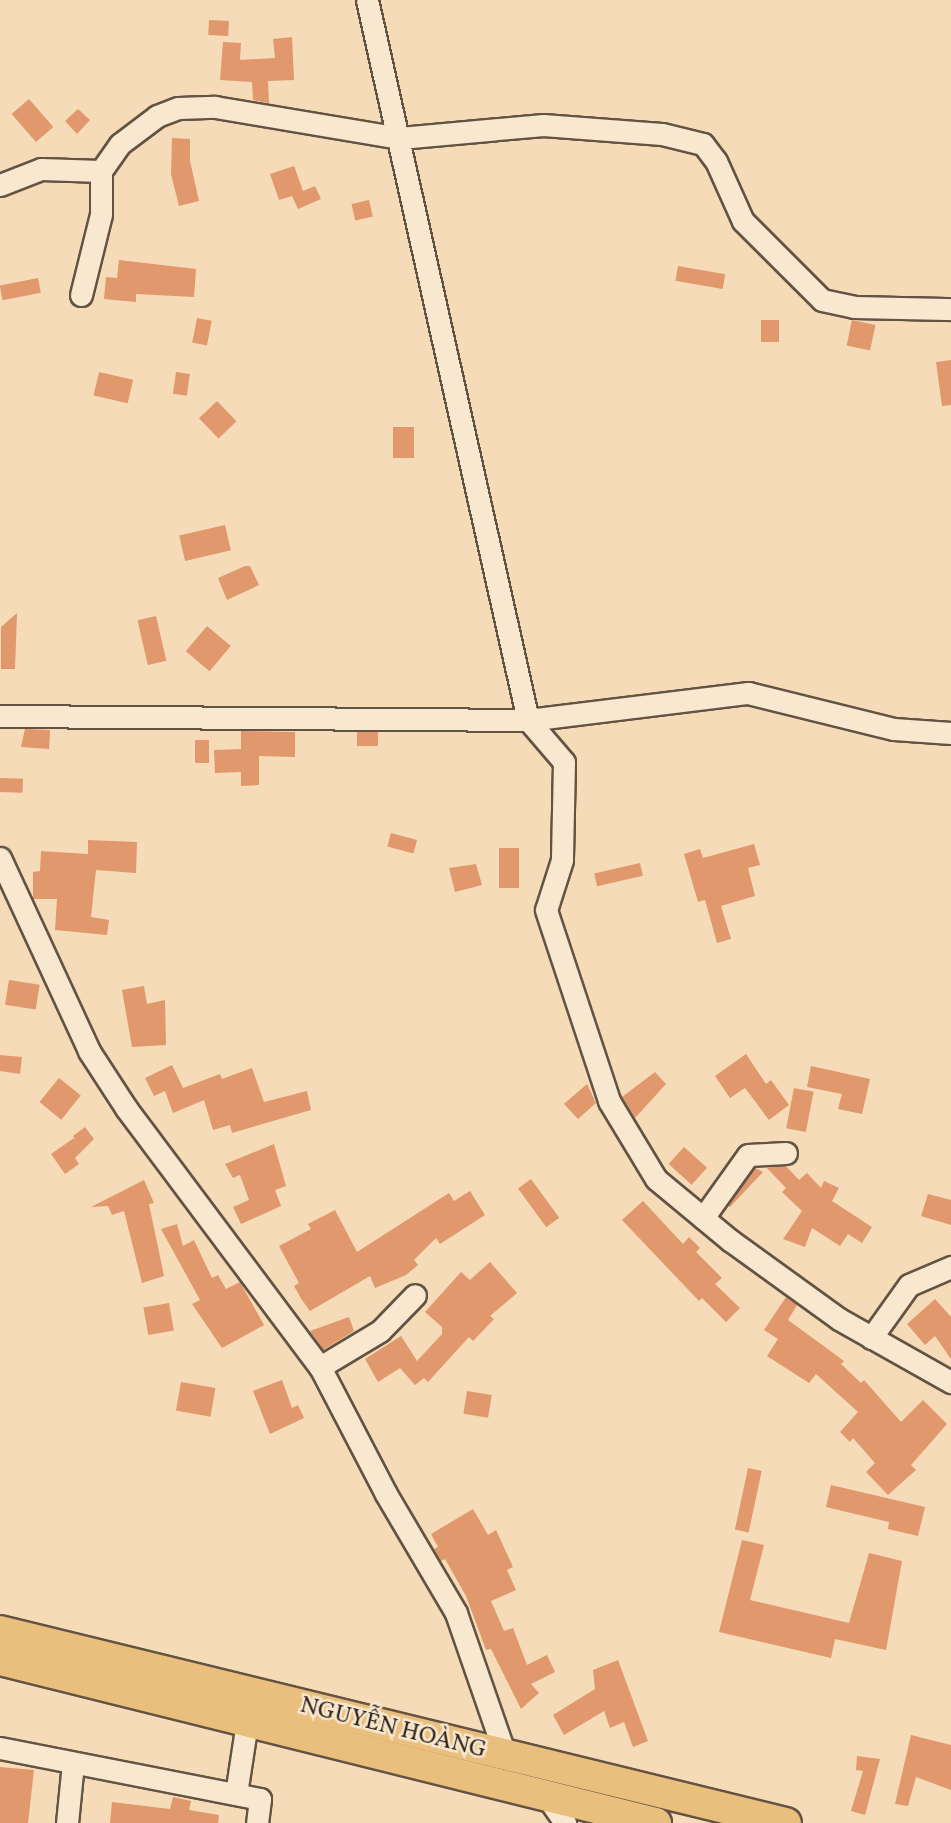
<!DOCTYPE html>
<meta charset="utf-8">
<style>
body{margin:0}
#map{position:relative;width:951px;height:1823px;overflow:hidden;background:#f5dbb7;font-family:Vollkorn,serif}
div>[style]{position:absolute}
.building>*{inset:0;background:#e0986c;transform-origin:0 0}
.roads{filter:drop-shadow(2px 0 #625343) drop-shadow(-2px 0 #625343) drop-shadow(0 2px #625343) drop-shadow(0 -2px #625343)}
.minor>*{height:21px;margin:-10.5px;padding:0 10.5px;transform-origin:10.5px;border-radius:10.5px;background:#f8e8d0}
.highway>*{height:30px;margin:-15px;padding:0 15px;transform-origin:15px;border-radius:15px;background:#eabe7c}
span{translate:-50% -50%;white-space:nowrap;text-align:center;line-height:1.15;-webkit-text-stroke:5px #f8e8d0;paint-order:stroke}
.street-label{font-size:24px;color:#31261c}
</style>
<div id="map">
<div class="building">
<div style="left:209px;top:20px;width:20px;height:15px;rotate:3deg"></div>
<div style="clip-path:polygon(292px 37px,294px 80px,268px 81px,269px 103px,253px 100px,252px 82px,220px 80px,223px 42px,241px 43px,240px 60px,275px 58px,273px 39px)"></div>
<div style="left:29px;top:99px;width:37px;height:23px;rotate:49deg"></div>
<div style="clip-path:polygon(78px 109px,90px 120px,77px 134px,65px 121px)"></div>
<div style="clip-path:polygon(172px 138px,190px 139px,190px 161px,199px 201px,179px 206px,171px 174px)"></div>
<div style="clip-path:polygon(294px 166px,303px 191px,315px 186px,321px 199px,298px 209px,292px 196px,279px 200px,270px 174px)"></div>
<div style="left:369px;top:200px;width:17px;height:18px;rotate:77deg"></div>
<div style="clip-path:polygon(119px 260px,196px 269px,194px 297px,136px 294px,136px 302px,104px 299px,106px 277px,117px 278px)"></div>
<div style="left:678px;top:266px;width:48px;height:15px;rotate:10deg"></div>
<div style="left:38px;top:278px;width:15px;height:39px;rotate:79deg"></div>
<div style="left:197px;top:318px;width:15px;height:25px;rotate:11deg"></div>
<div style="left:761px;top:320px;width:18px;height:22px"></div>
<div style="left:852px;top:320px;width:24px;height:26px;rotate:12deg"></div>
<div style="clip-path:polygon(951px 360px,951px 405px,942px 406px,936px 362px)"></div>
<div style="left:99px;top:372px;width:35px;height:24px;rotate:13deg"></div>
<div style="left:176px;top:372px;width:14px;height:22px;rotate:8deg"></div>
<div style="left:217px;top:401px;width:28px;height:25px;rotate:46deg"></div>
<div style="left:393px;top:427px;width:21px;height:31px"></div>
<div style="left:225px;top:525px;width:26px;height:47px;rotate:77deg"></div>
<div style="clip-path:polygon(245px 566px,250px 566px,259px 585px,227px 600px,218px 578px)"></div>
<div style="clip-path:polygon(17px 613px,15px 669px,1px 669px,1px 627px)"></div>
<div style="left:156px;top:616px;width:46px;height:19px;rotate:77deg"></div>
<div style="left:207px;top:626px;width:31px;height:33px;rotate:40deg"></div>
<div style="clip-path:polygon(25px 729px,50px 730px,49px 749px,21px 747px)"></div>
<div style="clip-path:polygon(241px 731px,295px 732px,295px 757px,259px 756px,259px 785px,241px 786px,241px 772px,215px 773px,214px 750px,241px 749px)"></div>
<div style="left:357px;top:732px;width:21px;height:14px"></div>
<div style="left:195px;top:740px;width:14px;height:23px"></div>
<div style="left:0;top:778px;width:23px;height:14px;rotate:2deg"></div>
<div style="left:391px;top:833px;width:27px;height:14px;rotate:15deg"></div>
<div style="clip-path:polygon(88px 840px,137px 842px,136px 873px,96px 870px,91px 917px,109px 920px,107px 935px,55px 930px,57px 899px,33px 899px,33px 872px,40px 871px,41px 851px,88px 854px)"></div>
<div style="clip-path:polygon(754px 844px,760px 865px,748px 868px,755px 896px,721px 906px,731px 939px,717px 943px,705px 900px,698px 902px,684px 854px,700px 849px,703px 858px)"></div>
<div style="left:499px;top:848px;width:20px;height:40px"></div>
<div style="left:640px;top:863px;width:13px;height:47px;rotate:77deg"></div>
<div style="clip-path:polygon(476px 864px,482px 885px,455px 892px,449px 868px)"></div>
<div style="left:9px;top:980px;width:31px;height:25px;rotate:9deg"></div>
<div style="clip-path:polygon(144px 986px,147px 1004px,165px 1000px,166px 1045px,132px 1047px,122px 990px)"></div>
<div style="clip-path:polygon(746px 1054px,766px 1084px,771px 1080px,789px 1105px,769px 1120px,745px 1088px,730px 1098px,715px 1076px)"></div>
<div style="clip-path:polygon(0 1055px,22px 1057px,20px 1074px,0 1071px)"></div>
<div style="clip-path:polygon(172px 1065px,183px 1088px,220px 1074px,222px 1079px,252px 1068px,264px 1102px,307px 1091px,311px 1110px,232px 1133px,230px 1125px,213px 1130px,204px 1100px,173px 1113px,165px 1091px,154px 1096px,145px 1078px)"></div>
<div style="clip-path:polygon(811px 1066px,870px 1079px,862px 1114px,838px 1109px,842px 1094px,807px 1087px)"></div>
<div style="clip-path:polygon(655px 1072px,666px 1084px,635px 1118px,622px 1097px)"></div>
<div style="left:59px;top:1078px;width:28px;height:31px;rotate:39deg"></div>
<div style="clip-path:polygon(587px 1084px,596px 1103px,578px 1119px,564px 1104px)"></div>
<div style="left:794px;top:1088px;width:20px;height:41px;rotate:11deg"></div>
<div style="clip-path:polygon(85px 1127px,94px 1139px,75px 1158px,79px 1164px,65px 1174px,51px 1154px,74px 1138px,79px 1145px,73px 1136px)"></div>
<div style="clip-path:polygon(274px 1144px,286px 1186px,275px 1190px,281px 1206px,241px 1224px,233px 1207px,249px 1200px,240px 1175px,233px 1178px,225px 1164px)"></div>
<div style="left:684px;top:1147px;width:31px;height:23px;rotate:42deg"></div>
<div style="clip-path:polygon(786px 1166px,799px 1180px,807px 1173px,821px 1188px,824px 1181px,839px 1188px,832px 1201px,872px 1227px,862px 1243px,848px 1234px,840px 1246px,812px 1228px,805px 1247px,783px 1239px,802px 1211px,782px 1192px,786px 1188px,766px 1167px)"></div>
<div style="clip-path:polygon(755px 1168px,763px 1172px,730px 1207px,728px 1206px)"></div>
<div style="left:531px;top:1179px;width:48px;height:16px;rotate:54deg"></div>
<div style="clip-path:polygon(144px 1180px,154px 1203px,149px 1204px,164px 1276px,142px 1283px,124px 1211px,112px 1215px,108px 1206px,91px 1207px)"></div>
<div style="clip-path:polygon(470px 1191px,485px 1215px,440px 1244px,436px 1238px,414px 1260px,418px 1265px,406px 1275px,375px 1288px,370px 1276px,310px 1311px,302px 1300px,294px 1286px,299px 1283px,279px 1246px,311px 1229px,308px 1224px,335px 1210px,357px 1252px,449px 1193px,454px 1201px)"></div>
<div style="clip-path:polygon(928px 1194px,951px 1200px,951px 1225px,921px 1216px)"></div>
<div style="clip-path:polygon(643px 1201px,683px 1244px,689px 1237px,700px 1248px,696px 1252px,722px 1278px,715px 1284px,740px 1308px,726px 1322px,702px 1298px,699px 1301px,622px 1220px)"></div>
<div style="clip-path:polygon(177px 1224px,183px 1246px,194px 1240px,212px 1278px,218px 1275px,226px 1289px,240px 1282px,264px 1325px,222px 1348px,192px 1304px,200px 1300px,161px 1229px)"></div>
<div style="clip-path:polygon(490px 1262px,517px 1293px,490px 1316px,494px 1319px,473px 1341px,469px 1337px,428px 1382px,424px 1378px,415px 1385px,400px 1368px,378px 1382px,365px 1359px,401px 1336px,417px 1361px,442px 1334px,442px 1327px,425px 1312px,461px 1272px,470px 1280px)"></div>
<div style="clip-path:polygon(786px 1297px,797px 1305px,788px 1320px,844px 1361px,841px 1364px,861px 1383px,864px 1380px,901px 1422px,923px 1400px,947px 1424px,911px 1465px,916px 1470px,888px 1495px,866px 1472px,875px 1463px,853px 1438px,850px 1442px,840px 1432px,858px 1412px,816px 1374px,809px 1383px,767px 1356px,778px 1339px,764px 1330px)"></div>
<div style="clip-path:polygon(935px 1299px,951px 1317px,951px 1359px,935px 1336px,925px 1345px,907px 1324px)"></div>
<div style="left:169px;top:1303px;width:28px;height:26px;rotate:80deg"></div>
<div style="clip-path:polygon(349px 1317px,354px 1331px,323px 1350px,310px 1331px)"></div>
<div style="clip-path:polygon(282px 1380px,292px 1408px,298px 1405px,304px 1418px,270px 1434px,253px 1391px)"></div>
<div style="left:181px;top:1382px;width:35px;height:29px;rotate:10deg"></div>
<div style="left:467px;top:1391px;width:25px;height:23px;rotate:9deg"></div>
<div style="left:748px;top:1468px;width:14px;height:63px;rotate:12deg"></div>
<div style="clip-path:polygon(831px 1485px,925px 1507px,918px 1536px,888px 1529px,889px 1522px,826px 1507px)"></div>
<div style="clip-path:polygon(473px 1509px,488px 1535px,496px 1530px,513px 1567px,507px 1570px,516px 1590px,491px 1601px,504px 1631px,513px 1628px,527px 1665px,547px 1655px,555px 1672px,531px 1684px,539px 1693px,521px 1709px,491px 1649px,486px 1650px,466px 1596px,445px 1559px,441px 1561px,434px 1549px,438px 1547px,431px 1534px)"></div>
<div style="clip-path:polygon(742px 1540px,764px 1545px,750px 1600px,849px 1623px,869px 1553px,902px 1561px,886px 1650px,835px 1639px,831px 1658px,719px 1632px)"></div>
<div style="clip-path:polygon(618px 1660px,648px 1741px,633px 1747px,624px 1722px,610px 1728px,604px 1711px,564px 1735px,553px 1715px,595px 1689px,593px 1670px)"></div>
<div style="clip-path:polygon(911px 1735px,951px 1745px,951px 1790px,916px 1777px,908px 1806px,895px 1804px)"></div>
<div style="clip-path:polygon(857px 1756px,880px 1759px,865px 1815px,851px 1811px,863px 1771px,856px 1770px)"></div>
<div style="clip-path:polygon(0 1767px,34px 1770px,28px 1823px,0 1823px)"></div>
<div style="clip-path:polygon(173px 1797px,191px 1801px,189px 1810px,219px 1815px,218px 1823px,110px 1823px,112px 1802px,170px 1809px)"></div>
</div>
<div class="roads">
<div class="minor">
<div style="left:367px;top:0;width:738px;rotate:77.4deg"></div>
<div style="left:528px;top:720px;width:55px;rotate:49.4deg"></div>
<div style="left:564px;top:762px;width:98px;rotate:91.2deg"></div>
<div style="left:562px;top:860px;width:52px;rotate:107.7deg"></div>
<div style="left:546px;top:910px;width:201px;rotate:71.7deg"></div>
<div style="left:609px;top:1101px;width:91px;rotate:58.9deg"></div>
<div style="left:656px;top:1179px;width:97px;rotate:39.6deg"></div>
<div style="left:731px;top:1241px;width:133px;rotate:35.8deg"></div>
<div style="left:839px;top:1319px;width:129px;rotate:29.4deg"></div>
<div style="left:0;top:185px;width:44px;rotate:-21.3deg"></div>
<div style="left:41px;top:169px;width:60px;rotate:1.9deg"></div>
<div style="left:101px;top:171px;width:33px;rotate:-55deg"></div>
<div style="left:120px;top:144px;width:46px;rotate:-37.1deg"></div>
<div style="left:157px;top:116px;width:22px;rotate:-21deg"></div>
<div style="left:178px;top:108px;width:37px;rotate:-2deg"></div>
<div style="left:215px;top:107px;width:188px;rotate:9.5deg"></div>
<div style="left:400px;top:138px;width:144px;rotate:-5.2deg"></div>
<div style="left:543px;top:125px;width:119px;rotate:4.3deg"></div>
<div style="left:662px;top:134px;width:42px;rotate:13.7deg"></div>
<div style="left:703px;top:144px;width:21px;rotate:53deg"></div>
<div style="left:716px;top:161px;width:66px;rotate:65.8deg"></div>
<div style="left:743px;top:221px;width:112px;rotate:45deg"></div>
<div style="left:822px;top:300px;width:33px;rotate:12deg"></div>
<div style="left:854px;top:307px;width:97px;rotate:1.2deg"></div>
<div style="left:81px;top:295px;width:83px;rotate:-76.1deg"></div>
<div style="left:101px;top:214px;width:43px;rotate:-90deg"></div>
<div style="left:0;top:716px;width:528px;rotate:0.43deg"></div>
<div style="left:528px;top:720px;width:222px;rotate:-7deg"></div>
<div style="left:748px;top:693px;width:150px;rotate:13.9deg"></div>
<div style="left:894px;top:729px;width:57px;rotate:4deg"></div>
<div style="left:0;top:858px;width:213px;rotate:65.2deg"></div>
<div style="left:89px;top:1051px;width:68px;rotate:57deg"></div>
<div style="left:126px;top:1108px;width:324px;rotate:53.2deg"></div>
<div style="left:320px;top:1367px;width:143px;rotate:62.5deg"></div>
<div style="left:386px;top:1494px;width:138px;rotate:59.5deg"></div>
<div style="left:456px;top:1613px;width:152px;rotate:70.9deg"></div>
<div style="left:703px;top:1218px;width:77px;rotate:-54.5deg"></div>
<div style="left:748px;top:1155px;width:38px;rotate:-3deg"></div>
<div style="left:871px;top:1338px;width:65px;rotate:-54.4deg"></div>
<div style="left:909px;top:1285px;width:46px;rotate:-23.2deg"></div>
<div style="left:320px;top:1367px;width:70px;rotate:-31deg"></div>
<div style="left:380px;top:1331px;width:50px;rotate:-45.8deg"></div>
<div style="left:0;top:1748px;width:265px;rotate:11.1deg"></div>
<div style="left:260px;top:1799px;width:24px;rotate:97deg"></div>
<div style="left:236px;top:1794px;width:73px;rotate:-81.3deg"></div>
<div style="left:547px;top:1797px;width:32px;rotate:55deg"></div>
<div style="left:67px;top:1823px;width:60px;rotate:-84.3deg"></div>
</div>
<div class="highway">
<div style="left:0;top:1631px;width:809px;rotate:13.73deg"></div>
<div style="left:0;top:1660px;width:676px;rotate:13.95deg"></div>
</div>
</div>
<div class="street-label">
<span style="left:393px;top:1729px;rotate:14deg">NGUYỄN HOÀNG</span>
</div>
</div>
